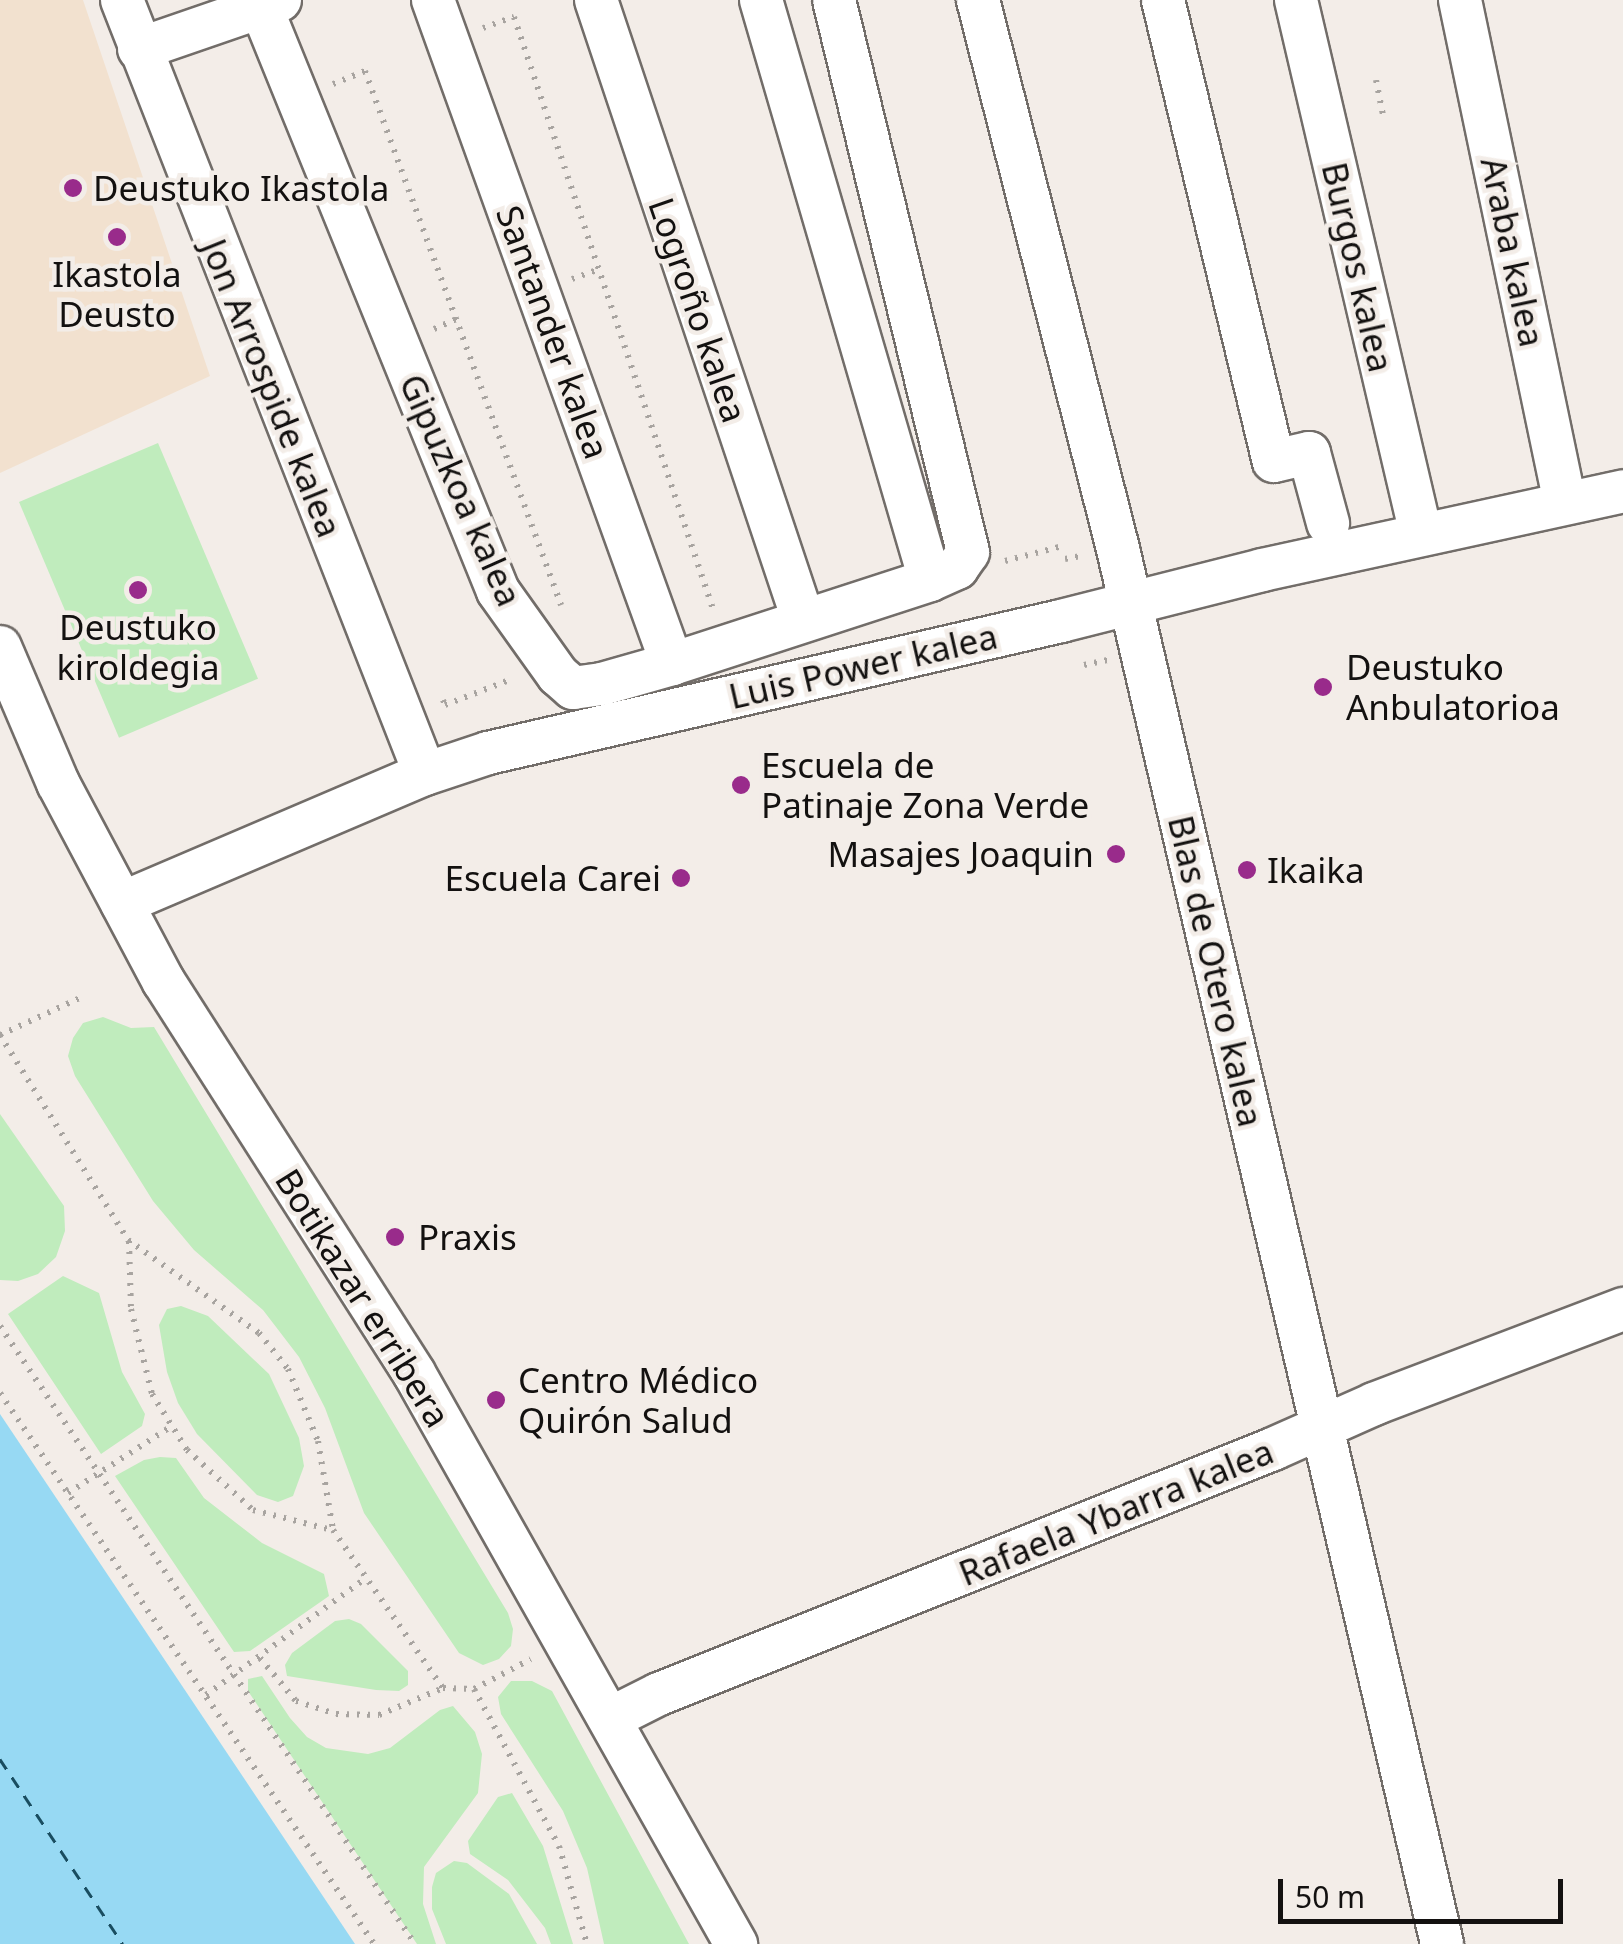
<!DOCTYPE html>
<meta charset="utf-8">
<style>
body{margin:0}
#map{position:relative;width:1623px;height:1944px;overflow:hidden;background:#f3ede8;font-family:"Noto Sans",sans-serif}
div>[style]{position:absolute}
.education>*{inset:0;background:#f2e1cf}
.green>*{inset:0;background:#c0ecbd;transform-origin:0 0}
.water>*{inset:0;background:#97d9f3}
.ferry>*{height:2.5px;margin-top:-1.25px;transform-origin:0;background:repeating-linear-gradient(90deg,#194d60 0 12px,transparent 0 22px)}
.path>*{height:6px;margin-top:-3px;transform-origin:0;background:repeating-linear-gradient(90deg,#a8a4a0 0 2.5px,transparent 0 10.5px)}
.roads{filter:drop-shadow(2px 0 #726d69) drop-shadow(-2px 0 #726d69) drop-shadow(0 2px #726d69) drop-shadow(0 -2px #726d69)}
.street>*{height:42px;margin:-21px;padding:0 21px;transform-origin:21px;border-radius:21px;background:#fff}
.dots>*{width:28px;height:28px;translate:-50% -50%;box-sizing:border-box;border:5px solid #f3ede8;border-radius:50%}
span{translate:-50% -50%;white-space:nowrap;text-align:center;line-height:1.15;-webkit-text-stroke:9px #f3ede8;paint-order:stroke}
.poi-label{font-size:35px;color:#131110}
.left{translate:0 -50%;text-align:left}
.right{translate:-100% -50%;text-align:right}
.street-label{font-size:35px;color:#131110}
.scale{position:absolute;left:1278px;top:1879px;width:285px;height:45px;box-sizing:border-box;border:5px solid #131110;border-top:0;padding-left:12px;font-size:30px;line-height:35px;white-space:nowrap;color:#131110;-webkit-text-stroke:8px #f3ede8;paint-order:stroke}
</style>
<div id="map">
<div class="education">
<div style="clip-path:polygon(0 0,83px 0,210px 376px,0 473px)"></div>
</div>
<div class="green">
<div style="left:158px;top:443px;width:256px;height:151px;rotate:67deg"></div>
<div style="clip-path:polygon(103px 1017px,131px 1028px,154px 1027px,508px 1613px,513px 1629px,511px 1646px,499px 1659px,483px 1665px,459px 1653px,364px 1513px,325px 1408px,299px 1357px,263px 1310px,194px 1250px,153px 1201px,75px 1076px,68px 1056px,73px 1038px,83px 1023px)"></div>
<div style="clip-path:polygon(0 1114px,64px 1206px,65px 1231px,56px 1257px,38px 1274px,18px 1281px,0 1280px)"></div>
<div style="clip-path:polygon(63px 1276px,99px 1293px,122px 1372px,145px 1414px,142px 1426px,101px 1454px,8px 1314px)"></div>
<div style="clip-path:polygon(181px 1306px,208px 1316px,269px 1374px,299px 1438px,304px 1466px,293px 1496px,278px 1502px,257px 1495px,197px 1434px,178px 1403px,167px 1372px,159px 1325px,167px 1309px)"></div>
<div style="clip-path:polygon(160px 1457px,176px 1458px,204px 1498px,262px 1543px,324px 1574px,329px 1596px,250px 1651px,234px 1652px,115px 1476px,144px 1460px)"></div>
<div style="clip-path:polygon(349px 1619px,361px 1624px,408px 1671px,408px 1685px,399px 1691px,376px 1690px,287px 1676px,285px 1665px,292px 1653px,335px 1621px)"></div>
<div style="clip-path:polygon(262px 1676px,290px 1718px,307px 1737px,326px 1748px,368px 1754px,390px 1748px,440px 1710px,453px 1706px,475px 1732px,482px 1754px,478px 1793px,424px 1867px,423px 1904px,436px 1944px,417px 1944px,248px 1691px,248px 1679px)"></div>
<div style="clip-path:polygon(511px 1681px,532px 1681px,552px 1691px,689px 1944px,604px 1944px,587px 1868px,563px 1811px,501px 1714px,498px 1697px)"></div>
<div style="clip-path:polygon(512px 1793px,543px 1846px,573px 1944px,551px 1944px,545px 1928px,508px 1880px,470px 1854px,468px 1841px,498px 1797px)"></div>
<div style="clip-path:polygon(454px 1861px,467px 1863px,509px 1894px,537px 1944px,446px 1944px,432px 1909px,432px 1887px,436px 1873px)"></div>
</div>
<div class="water">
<div style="clip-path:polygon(0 1414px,355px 1944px,0 1944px)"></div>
</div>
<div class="ferry">
<div style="left:0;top:1759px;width:222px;rotate:56.4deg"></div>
</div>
<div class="path">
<div style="left:483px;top:28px;width:33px;rotate:-20deg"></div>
<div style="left:514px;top:17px;width:625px;rotate:71.42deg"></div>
<div style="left:1376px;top:80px;width:41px;rotate:78.7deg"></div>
<div style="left:333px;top:84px;width:35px;rotate:-22deg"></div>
<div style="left:365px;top:71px;width:569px;rotate:69.84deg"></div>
<div style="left:572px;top:279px;width:29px;rotate:-20deg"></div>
<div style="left:434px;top:329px;width:24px;rotate:-24deg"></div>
<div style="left:1065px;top:559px;width:16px;rotate:-11deg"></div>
<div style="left:1005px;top:561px;width:59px;rotate:-14.7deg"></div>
<div style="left:1084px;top:665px;width:24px;rotate:-12deg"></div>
<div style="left:443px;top:700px;width:5px;rotate:68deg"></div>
<div style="left:445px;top:705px;width:72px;rotate:-21.2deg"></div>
<div style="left:0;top:1035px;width:242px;rotate:58deg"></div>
<div style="left:128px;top:1240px;width:161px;rotate:35.4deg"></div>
<div style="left:259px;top:1333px;width:46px;rotate:51.1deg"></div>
<div style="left:288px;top:1369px;width:78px;rotate:67.4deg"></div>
<div style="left:318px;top:1441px;width:90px;rotate:80.4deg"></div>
<div style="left:333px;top:1530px;width:193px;rotate:55.2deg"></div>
<div style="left:443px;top:1688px;width:31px;rotate:2deg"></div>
<div style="left:474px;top:1689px;width:64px;rotate:-27.8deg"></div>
<div style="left:0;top:1035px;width:90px;rotate:-24.9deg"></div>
<div style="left:129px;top:1241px;width:68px;rotate:88.3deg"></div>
<div style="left:131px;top:1309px;width:88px;rotate:76.1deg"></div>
<div style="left:152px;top:1394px;width:66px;rotate:58deg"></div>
<div style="left:187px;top:1450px;width:89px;rotate:42.3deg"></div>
<div style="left:253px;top:1510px;width:81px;rotate:14.2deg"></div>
<div style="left:0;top:1326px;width:744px;rotate:56.12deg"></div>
<div style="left:0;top:1393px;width:666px;rotate:55.83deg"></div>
<div style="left:68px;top:1493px;width:124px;rotate:-32.8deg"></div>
<div style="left:260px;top:1658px;width:56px;rotate:50.1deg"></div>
<div style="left:296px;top:1701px;width:42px;rotate:18deg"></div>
<div style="left:336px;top:1714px;width:43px;rotate:1.3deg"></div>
<div style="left:379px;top:1715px;width:69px;rotate:-22.9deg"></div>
<div style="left:474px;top:1689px;width:179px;rotate:61.6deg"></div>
<div style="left:559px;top:1846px;width:102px;rotate:74.1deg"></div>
<div style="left:206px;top:1695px;width:198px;rotate:-36.2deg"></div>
</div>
<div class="roads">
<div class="street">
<div style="left:122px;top:0;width:831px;rotate:68.62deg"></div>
<div style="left:280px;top:0;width:20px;rotate:160deg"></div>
<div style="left:261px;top:7px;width:630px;rotate:67.91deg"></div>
<div style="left:498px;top:591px;width:103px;rotate:54.5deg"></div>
<div style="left:558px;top:675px;width:20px;rotate:41deg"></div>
<div style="left:573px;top:688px;width:29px;rotate:-8deg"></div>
<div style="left:602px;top:684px;width:73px;rotate:-15.9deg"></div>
<div style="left:672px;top:664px;width:271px;rotate:-18deg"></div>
<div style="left:930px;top:580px;width:30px;rotate:-24deg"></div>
<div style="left:957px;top:568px;width:19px;rotate:-55deg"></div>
<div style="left:968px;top:552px;width:568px;rotate:-103.64deg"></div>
<div style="left:433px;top:0;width:706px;rotate:70.2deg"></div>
<div style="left:596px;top:0;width:653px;rotate:71.51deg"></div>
<div style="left:761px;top:0;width:604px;rotate:73.75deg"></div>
<div style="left:978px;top:0;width:567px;rotate:75.69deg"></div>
<div style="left:1118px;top:549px;width:1432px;rotate:76.92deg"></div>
<div style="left:1163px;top:0;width:474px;rotate:76.5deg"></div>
<div style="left:1274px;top:461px;width:36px;rotate:-13deg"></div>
<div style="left:1309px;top:453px;width:73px;rotate:74.8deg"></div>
<div style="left:1296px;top:0;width:548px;rotate:76.83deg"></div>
<div style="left:1460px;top:0;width:514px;rotate:78.21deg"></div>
<div style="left:139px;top:49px;width:129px;rotate:-19deg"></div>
<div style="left:0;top:647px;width:148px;rotate:66.9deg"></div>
<div style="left:58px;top:783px;width:225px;rotate:62deg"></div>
<div style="left:164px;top:982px;width:464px;rotate:57.4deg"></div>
<div style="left:414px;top:1373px;width:656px;rotate:60.58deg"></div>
<div style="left:122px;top:903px;width:329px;rotate:-23.1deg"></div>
<div style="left:425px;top:774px;width:66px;rotate:-18.4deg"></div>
<div style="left:488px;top:753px;width:588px;rotate:-12.97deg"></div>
<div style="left:1061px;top:621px;width:207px;rotate:-14.2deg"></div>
<div style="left:1262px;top:570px;width:370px;rotate:-12.3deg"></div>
<div style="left:611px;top:1718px;width:54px;rotate:-26.6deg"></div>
<div style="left:659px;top:1694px;width:661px;rotate:-21.75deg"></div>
<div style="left:1273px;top:1449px;width:111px;rotate:-24deg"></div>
<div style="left:1374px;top:1404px;width:267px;rotate:-20.9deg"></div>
</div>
</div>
<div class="dots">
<div style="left:73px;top:188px;background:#992b8b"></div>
<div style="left:117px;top:237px;background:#992b8b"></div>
<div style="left:138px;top:590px;background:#992b8b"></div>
<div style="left:1323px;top:687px;background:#992b8b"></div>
<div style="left:741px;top:785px;background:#992b8b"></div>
<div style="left:1116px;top:854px;background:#992b8b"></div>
<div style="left:1247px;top:870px;background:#992b8b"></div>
<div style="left:681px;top:878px;background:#992b8b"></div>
<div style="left:395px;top:1237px;background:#992b8b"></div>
<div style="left:496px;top:1400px;background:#992b8b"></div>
</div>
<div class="poi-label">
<span class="left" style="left:93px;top:188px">Deustuko Ikastola</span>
<span style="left:117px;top:294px">Ikastola<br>Deusto</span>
<span style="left:138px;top:647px">Deustuko<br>kiroldegia</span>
<span class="left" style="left:1346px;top:687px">Deustuko<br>Anbulatorioa</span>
<span class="left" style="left:761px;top:785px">Escuela de<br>Patinaje Zona Verde</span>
<span class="right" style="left:1094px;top:854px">Masajes Joaquin</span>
<span class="left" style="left:1267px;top:870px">Ikaika</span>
<span class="right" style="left:661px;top:878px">Escuela Carei</span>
<span class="left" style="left:418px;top:1237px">Praxis</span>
<span class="left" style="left:518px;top:1400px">Centro Médico<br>Quirón Salud</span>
</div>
<div class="street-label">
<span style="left:1513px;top:252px;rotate:78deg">Araba kalea</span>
<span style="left:1358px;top:267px;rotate:77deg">Burgos kalea</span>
<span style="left:698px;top:310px;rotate:71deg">Logroño kalea</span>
<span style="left:553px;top:332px;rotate:70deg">Santander kalea</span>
<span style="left:272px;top:388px;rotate:68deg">Jon Arrospide kalea</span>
<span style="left:461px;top:490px;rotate:66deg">Gipuzkoa kalea</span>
<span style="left:863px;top:666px;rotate:-13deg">Luis Power kalea</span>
<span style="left:1216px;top:971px;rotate:77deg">Blas de Otero kalea</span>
<span style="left:363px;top:1298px;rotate:58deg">Botikazar erribera</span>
<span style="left:1116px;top:1512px;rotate:-22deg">Rafaela Ybarra kalea</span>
</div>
<div class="scale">50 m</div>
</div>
